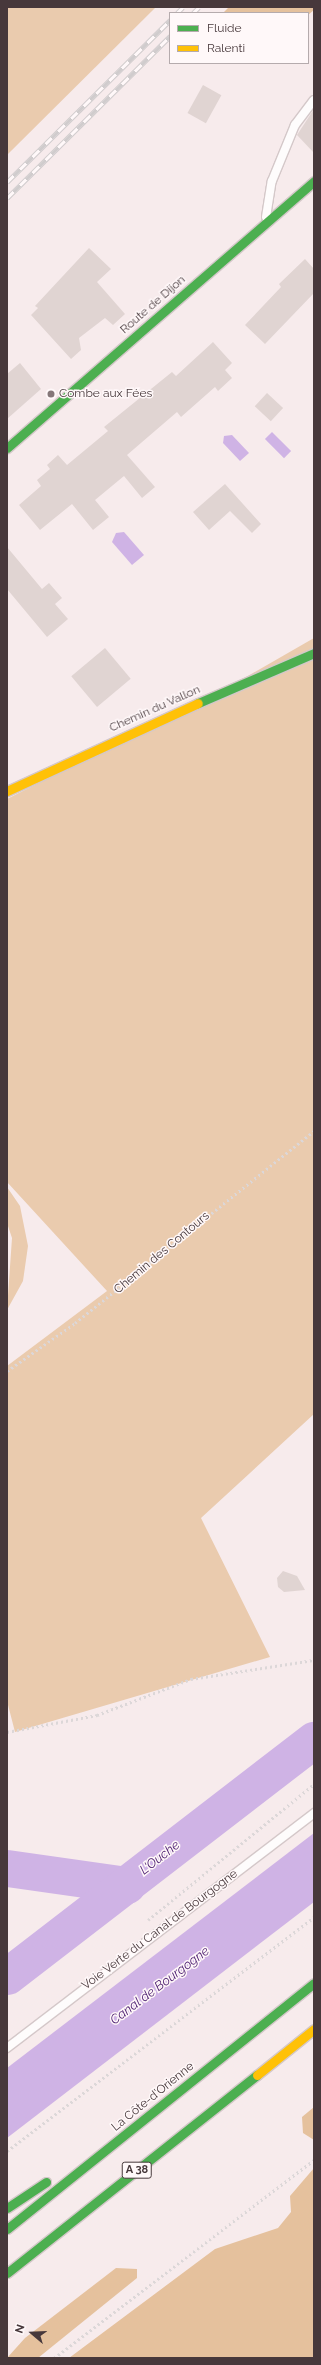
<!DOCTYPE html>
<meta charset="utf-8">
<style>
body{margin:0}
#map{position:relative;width:321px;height:2365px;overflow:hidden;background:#f7ebec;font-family:Raleway,sans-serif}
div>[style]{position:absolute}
.green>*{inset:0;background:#eacbae}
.forest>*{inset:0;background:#e5c19d}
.water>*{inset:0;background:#cfb3e5;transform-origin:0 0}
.river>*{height:37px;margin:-18.5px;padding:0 18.5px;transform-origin:18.5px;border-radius:18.5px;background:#cfb3e5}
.building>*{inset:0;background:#e0d4d2;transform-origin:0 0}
.path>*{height:2.5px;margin-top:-1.25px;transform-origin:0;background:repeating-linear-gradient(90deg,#dcd7d8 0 2px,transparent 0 5px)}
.roads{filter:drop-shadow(1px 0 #d4c8c9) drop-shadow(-1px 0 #d4c8c9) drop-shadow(0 1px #d4c8c9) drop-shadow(0 -1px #d4c8c9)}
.lane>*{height:8px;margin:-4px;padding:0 4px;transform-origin:4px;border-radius:4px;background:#fefcfc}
.fast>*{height:9px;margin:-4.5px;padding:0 4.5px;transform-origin:4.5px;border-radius:4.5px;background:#4caf50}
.slow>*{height:9px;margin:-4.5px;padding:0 4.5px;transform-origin:4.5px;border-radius:4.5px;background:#ffc107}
.rail>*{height:4.5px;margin-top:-2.25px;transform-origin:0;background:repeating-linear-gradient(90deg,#fff8f9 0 9px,#d0cccd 0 18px);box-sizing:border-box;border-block:1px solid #d0cccd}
.dots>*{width:11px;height:11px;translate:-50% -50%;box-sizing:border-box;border:2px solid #fff8f9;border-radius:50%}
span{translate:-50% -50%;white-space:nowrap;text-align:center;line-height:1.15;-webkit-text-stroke:3px #fff8f9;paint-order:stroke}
.shield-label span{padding:1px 3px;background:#fff8f9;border:1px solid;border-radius:3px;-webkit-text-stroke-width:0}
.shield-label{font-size:11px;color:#47383b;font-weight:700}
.street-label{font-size:12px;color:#47383b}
.poi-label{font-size:12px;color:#47383b}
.left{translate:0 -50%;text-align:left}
.water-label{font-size:13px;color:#4f2173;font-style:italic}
.frame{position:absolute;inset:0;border:8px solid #47383b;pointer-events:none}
.legend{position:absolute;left:169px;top:12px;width:140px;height:52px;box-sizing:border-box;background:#fff8f9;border:1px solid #b5abad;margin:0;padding:5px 7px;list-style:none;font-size:12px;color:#47383b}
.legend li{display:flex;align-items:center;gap:8px;height:20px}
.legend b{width:20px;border:1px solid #b5abad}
.north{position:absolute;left:12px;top:2313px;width:40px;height:40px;-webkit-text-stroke:3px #fff8f9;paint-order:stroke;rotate:289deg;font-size:11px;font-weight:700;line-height:16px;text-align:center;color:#47383b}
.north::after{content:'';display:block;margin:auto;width:14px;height:18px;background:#47383b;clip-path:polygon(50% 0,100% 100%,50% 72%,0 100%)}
</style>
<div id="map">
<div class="green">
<div style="clip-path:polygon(7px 7px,156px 7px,7px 155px)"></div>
<div style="clip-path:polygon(314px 638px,314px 1414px,201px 1518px,270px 1657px,15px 1732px,7px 1701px,7px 1366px,107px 1291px,7px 1182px,7px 799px,218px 693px)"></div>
<div style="clip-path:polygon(7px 1187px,20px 1206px,28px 1246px,23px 1281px,7px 1310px,12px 1238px,7px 1223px)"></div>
</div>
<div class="forest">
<div style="clip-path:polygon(229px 7px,314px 7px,314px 10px,308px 15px,223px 13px)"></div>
<div style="clip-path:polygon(314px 2107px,314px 2140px,303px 2133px,302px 2117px)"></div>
<div style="clip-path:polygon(314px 2168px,314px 2358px,69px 2358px,215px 2249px,278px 2228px,291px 2212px,290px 2196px)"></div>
<div style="clip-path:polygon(116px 2268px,137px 2269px,137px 2278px,38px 2358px,7px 2358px,25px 2338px)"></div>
</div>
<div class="water">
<div style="left:272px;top:432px;width:27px;height:10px;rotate:45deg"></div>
<div style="clip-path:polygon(232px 435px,249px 453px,240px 461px,223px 443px,224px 436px)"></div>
<div style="clip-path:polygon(124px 532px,144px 555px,132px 565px,112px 542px,116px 533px)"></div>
<div style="clip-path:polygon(314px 1833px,314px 1902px,7px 2138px,7px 2068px)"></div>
</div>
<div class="river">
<div style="left:7px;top:1868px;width:121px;rotate:8.1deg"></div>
<div style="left:7px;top:1976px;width:387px;rotate:-37.6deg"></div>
</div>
<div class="building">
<div style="left:203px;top:85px;width:21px;height:32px;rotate:29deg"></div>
<div style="clip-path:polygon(314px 109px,314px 153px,297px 135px)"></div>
<div style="clip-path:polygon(89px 248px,111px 269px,97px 282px,125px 314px,113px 325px,105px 318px,79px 338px,81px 350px,71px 359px,31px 315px,38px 308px,35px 306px)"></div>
<div style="clip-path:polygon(305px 259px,314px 269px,314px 293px,265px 344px,245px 325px,281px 287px,279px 284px)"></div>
<div style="clip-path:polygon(213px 342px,232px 363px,225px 370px,232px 378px,218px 391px,215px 387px,181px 417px,177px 412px,127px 455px,155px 487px,142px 498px,124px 476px,95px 500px,109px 517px,93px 530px,72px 504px,40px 530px,19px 505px,41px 486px,37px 480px,50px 469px,47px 465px,58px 455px,67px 465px,108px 431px,104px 427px,172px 372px,176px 376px)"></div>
<div style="clip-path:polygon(20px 363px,41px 389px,7px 419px,7px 374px)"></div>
<div style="left:267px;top:393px;width:22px;height:18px;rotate:43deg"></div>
<div style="clip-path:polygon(225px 484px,261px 524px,252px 533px,230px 511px,209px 530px,193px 512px)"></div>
<div style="clip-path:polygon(7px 547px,42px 589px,49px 583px,62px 598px,55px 604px,68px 619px,47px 637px,7px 589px)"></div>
<div style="left:105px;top:648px;width:40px;height:44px;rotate:50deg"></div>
<div style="clip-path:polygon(283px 1571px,297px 1576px,305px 1590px,284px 1592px,278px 1587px,277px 1578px)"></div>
</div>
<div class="path">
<div style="left:7px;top:1371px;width:83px;rotate:-35.2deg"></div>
<div style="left:75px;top:1323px;width:307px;rotate:-38.8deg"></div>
<div style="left:7px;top:1732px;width:92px;rotate:-10.7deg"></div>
<div style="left:97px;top:1715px;width:101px;rotate:-21deg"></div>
<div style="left:191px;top:1679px;width:124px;rotate:-8.8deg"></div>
<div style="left:148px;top:1920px;width:215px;rotate:-39.3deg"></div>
<div style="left:7px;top:2151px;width:386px;rotate:-37.3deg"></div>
<div style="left:54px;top:2358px;width:327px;rotate:-37.3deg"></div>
</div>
<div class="roads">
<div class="lane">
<div style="left:266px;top:217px;width:36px;rotate:-81deg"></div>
<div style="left:272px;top:181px;width:61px;rotate:-67.7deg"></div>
<div style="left:295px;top:125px;width:31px;rotate:-53deg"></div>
<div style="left:7px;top:2048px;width:387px;rotate:-37.4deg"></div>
</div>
<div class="fast">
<div style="left:7px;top:448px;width:407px;rotate:-41deg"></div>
<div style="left:198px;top:703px;width:126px;rotate:-23.3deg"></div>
<div style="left:7px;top:2208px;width:47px;rotate:-33.7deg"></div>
<div style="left:7px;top:2229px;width:393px;rotate:-38.7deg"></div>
<div style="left:7px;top:2273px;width:319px;rotate:-38.4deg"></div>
</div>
<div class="slow">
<div style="left:7px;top:791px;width:210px;rotate:-24.7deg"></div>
<div style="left:257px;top:2075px;width:73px;rotate:-38.9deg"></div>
</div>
</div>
<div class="rail">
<div style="left:177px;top:13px;width:8px;rotate:-45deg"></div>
<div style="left:193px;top:13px;width:8px;rotate:-45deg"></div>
<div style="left:7px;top:182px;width:230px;rotate:-44.8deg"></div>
<div style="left:7px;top:198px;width:230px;rotate:-44.8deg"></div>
</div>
<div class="dots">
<div style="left:51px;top:394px;background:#857779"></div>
</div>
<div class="shield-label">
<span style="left:137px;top:2170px">A 38</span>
</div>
<div class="street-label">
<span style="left:153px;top:305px;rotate:-41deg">Route de Dijon</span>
<span style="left:155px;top:709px;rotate:-24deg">Chemin du Vallon</span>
<span style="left:162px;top:1253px;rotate:-40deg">Chemin des Contours</span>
<span style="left:160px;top:1930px;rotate:-37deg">Voie Verte du Canal de Bourgogne</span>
<span style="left:153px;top:2097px;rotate:-39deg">La Côte-d'Orienne</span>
</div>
<div class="poi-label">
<span class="left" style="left:59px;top:394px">Combe aux Fées</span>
</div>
<div class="water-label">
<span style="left:160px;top:1858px;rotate:-38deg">L'Ouche</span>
<span style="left:160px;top:1986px;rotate:-37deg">Canal de Bourgogne</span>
</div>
<div class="frame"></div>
<ul class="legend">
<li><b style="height:5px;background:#4caf50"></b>Fluide</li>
<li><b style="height:5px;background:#ffc107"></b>Ralenti</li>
</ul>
<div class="north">N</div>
</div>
